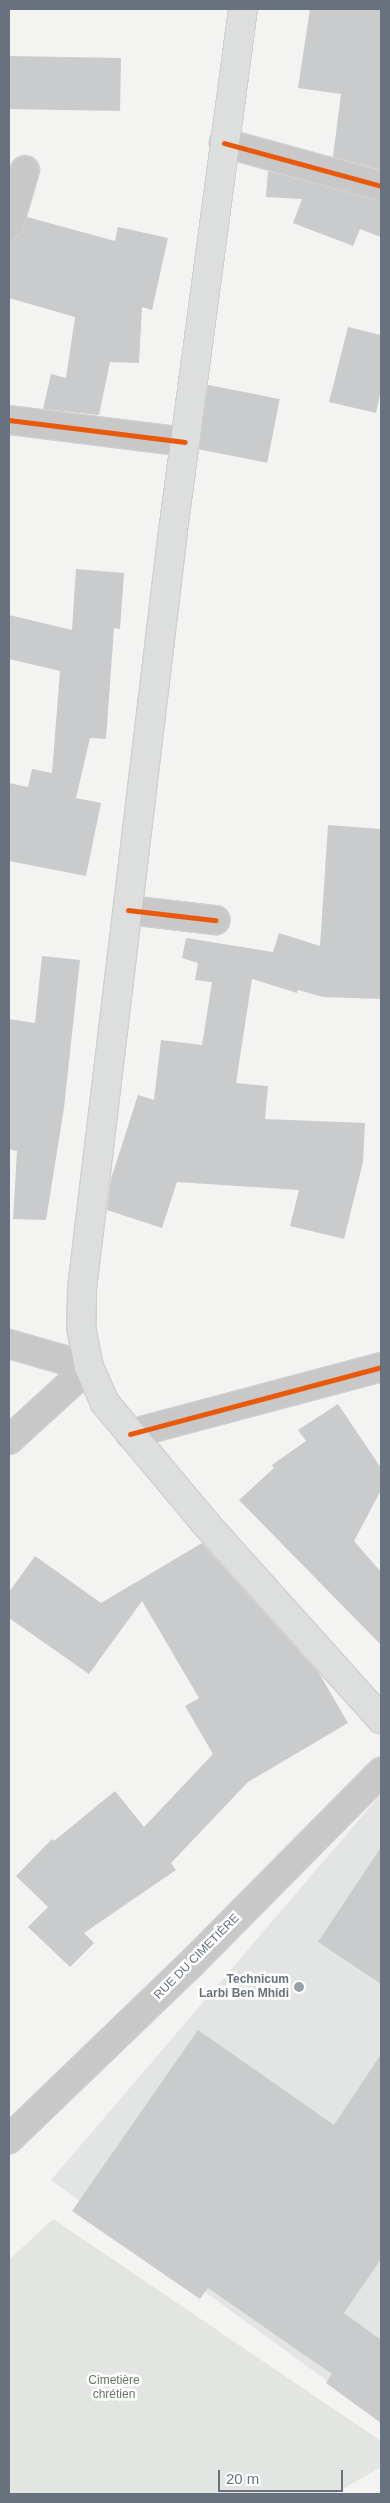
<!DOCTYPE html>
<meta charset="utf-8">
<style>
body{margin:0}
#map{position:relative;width:390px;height:2503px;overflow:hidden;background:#f3f3f2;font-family:Helvetica,sans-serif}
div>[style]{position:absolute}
.built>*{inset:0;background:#e3e5e4}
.green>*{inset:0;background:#e2e5e1}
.building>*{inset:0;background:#cacbcc;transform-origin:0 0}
.roads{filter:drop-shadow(1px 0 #d0d0d1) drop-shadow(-1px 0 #d0d0d1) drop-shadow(0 1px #d0d0d1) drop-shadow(0 -1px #d0d0d1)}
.minor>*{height:28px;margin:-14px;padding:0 14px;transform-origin:14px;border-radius:14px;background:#c8c8c9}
.major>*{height:28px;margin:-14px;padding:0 14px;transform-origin:14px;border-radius:14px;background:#dddede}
.cycleway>*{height:5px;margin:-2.5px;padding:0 2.5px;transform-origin:2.5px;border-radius:2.5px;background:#e8590c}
.dots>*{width:14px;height:14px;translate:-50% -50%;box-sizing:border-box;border:2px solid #fff;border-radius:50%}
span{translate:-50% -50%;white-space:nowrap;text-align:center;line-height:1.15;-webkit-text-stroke:5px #fff;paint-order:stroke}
.street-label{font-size:12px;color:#67727e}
.poi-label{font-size:12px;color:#67727e;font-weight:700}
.right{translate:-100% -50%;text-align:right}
.park-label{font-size:12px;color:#677665}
.frame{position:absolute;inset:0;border:10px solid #67727e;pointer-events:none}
.scale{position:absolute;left:218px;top:2470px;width:125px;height:22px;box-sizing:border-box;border:2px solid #67727e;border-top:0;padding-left:6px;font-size:15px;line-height:18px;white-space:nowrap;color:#67727e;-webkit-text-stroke:4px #fff;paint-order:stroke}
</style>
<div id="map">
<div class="built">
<div style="clip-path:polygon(381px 1794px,381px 2420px,51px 2180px)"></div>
</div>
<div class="green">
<div style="clip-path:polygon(53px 2219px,381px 2441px,381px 2467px,334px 2494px,9px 2494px,9px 2260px)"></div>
</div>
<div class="building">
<div style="clip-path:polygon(310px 9px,381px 9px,381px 170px,333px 157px,341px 94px,298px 88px)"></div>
<div style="left:9px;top:56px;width:112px;height:53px;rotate:1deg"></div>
<div style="clip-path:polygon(268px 171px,381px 201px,381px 237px,360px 229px,353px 246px,293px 223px,302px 199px,266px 197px)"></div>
<div style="clip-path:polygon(27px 217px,115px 241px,118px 227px,168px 238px,152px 310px,142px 307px,139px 363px,110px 362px,99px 415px,43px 409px,51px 374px,66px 378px,75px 317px,9px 298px,9px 239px,20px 235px)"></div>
<div style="clip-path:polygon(348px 327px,381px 335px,381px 390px,376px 413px,329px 402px)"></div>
<div style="left:208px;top:385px;width:73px;height:65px;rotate:11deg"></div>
<div style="clip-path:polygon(76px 569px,124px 573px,120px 629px,114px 628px,106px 739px,90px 738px,76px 798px,101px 803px,86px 876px,9px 861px,9px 783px,28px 787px,32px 769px,52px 773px,60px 671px,9px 659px,9px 615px,72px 630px)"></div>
<div style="clip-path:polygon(328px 825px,381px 829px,381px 999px,323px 997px,298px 990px,297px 993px,252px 979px,236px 1083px,268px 1086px,265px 1119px,365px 1123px,363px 1162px,344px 1239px,290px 1226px,299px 1190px,177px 1182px,162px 1228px,107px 1210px,111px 1179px,138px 1095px,154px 1100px,161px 1040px,202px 1045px,212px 982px,195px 980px,198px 963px,182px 958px,186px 938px,273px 952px,279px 933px,320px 946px)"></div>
<div style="clip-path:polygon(42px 956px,80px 960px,64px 1108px,46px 1220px,13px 1219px,17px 1151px,9px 1149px,9px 1019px,35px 1023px)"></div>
<div style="clip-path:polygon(338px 1404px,381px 1468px,381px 1490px,354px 1541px,381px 1572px,381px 1645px,239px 1500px,274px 1468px,272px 1465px,306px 1441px,298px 1430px)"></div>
<div style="clip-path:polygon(202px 1543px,319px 1673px,348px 1723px,248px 1782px,171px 1863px,176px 1870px,84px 1933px,94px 1943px,70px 1967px,28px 1927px,48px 1907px,16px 1876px,52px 1839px,54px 1841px,115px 1791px,144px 1827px,213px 1754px,185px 1706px,199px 1698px,142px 1601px,89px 1674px,9px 1618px,9px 1592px,35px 1556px,101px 1603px)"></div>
<div style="clip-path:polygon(381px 1847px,381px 1984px,318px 1942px)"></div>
<div style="clip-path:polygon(198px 2030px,334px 2125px,381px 2054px,381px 2259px,344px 2313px,381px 2340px,381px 2423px,326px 2383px,332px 2374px,208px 2288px,200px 2299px,72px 2211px)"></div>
</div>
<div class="roads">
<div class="minor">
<div style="left:224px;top:143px;width:163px;rotate:15.3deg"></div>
<div style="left:9px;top:224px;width:56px;rotate:-73.5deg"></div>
<div style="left:9px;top:420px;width:177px;rotate:7.1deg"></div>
<div style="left:128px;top:910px;width:88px;rotate:6.6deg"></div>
<div style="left:9px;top:1344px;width:83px;rotate:16deg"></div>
<div style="left:130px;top:1434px;width:260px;rotate:-14.9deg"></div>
<div style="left:9px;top:1440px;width:108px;rotate:-42.4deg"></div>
<div style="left:9px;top:2139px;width:250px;rotate:-43.9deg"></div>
<div style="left:189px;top:1966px;width:273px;rotate:-45.3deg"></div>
</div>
<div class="major">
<div style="left:243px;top:9px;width:527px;rotate:97.64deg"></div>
<div style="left:173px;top:531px;width:762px;rotate:96.85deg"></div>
<div style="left:82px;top:1288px;width:39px;rotate:91deg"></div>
<div style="left:81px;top:1327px;width:41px;rotate:78.7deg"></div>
<div style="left:89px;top:1367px;width:39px;rotate:66deg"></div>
<div style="left:105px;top:1403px;width:158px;rotate:50.1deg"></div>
<div style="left:206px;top:1524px;width:262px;rotate:48.1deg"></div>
</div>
</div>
<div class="cycleway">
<div style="left:224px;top:143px;width:163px;rotate:15.3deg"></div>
<div style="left:9px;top:420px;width:177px;rotate:7.1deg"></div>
<div style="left:128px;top:910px;width:88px;rotate:6.6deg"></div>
<div style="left:130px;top:1434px;width:260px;rotate:-14.9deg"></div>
</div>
<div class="dots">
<div style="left:299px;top:1987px;background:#989fa7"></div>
</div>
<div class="street-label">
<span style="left:197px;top:1957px;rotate:-45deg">RUE DU CIMETIÈRE</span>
</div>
<div class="poi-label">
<span class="right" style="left:289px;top:1987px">Technicum<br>Larbi Ben Mhidi</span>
</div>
<div class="park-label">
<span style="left:114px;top:2388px">Cimetière<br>chrétien</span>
</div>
<div class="frame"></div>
<div class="scale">20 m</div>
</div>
